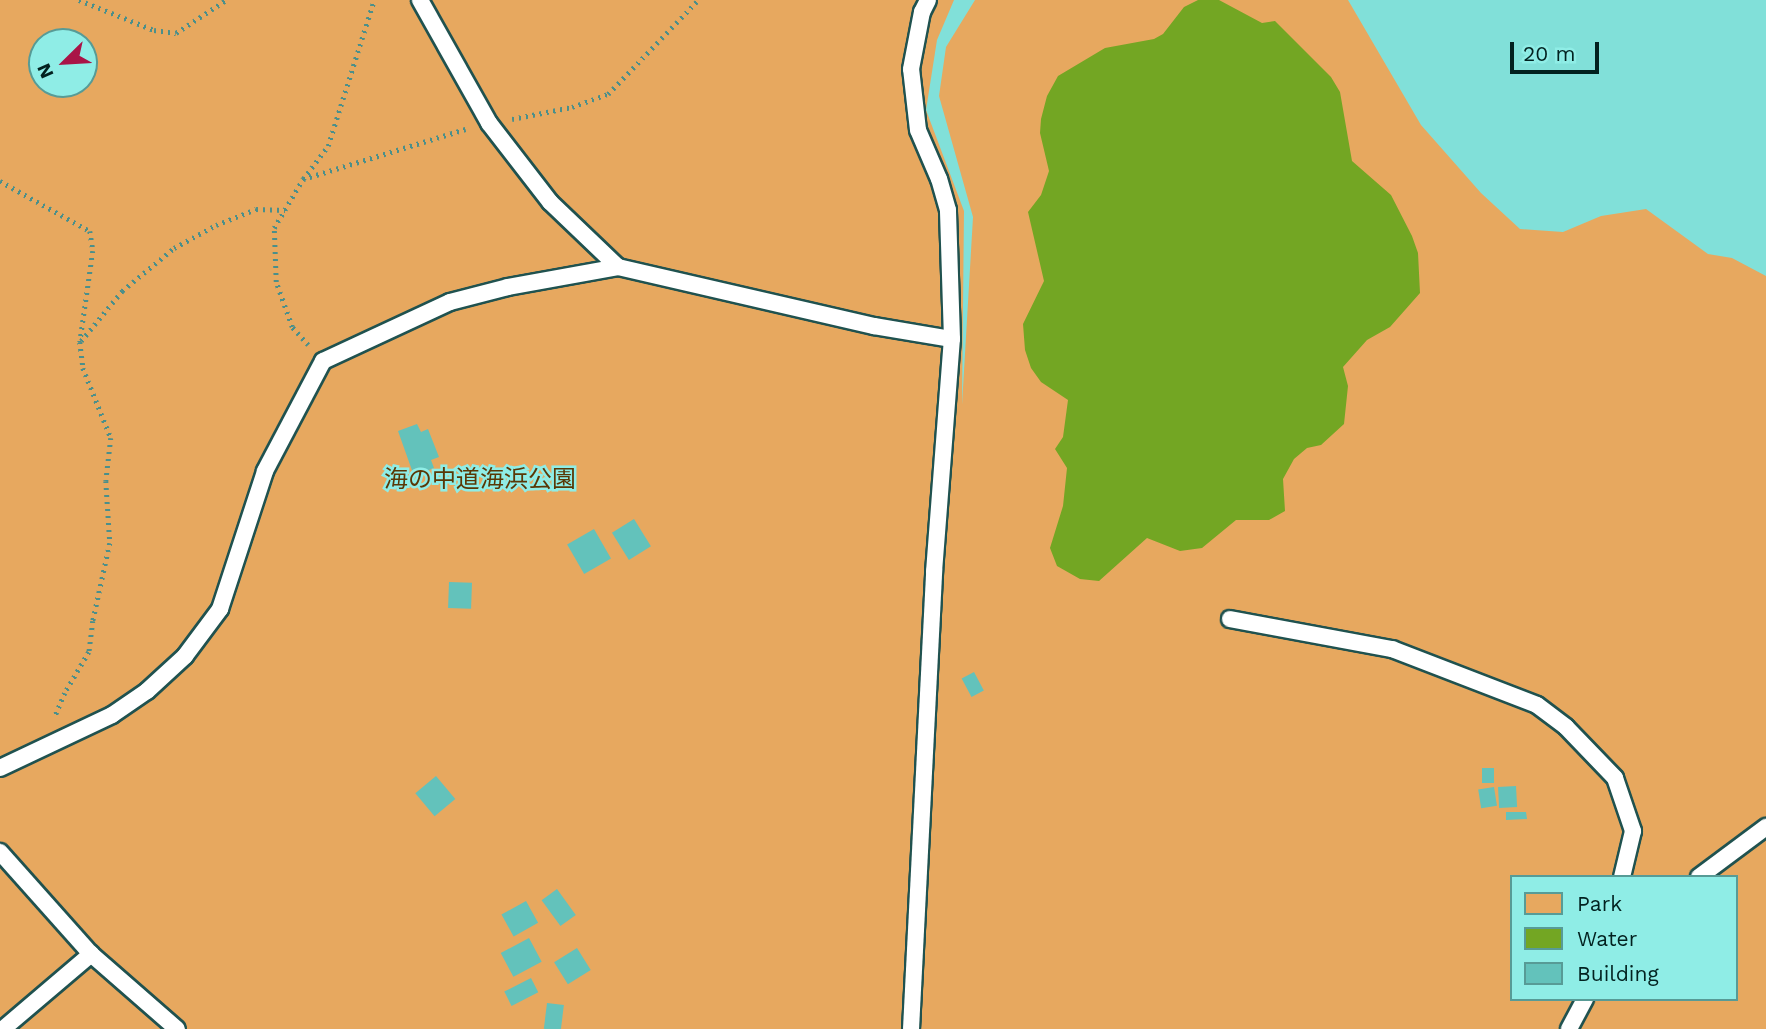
<!DOCTYPE html>
<meta charset="utf-8">
<style>
body{margin:0}
#map{position:relative;width:1766px;height:1029px;overflow:hidden;background:#81e0d9;font-family:"Work Sans","Noto Sans JP",sans-serif}
div>[style]{position:absolute}
.green>*{inset:0;background:#e7a85f}
.water>*{inset:0;background:#73a623}
.building>*{inset:0;background:#63c2bb;transform-origin:0 0}
.path>*{height:4.5px;margin-top:-2.25px;transform-origin:0;background:repeating-linear-gradient(90deg,#4b8f8a 0 2px,transparent 0 7px)}
.roads{filter:drop-shadow(2px 0 #20524f) drop-shadow(-2px 0 #20524f) drop-shadow(0 2px #20524f) drop-shadow(0 -2px #20524f)}
.service>*{height:16px;margin:-8px;padding:0 8px;transform-origin:8px;border-radius:8px;background:#fff}
span{translate:-50% -50%;white-space:nowrap;text-align:center;line-height:1.15;-webkit-text-stroke:5px #8fede6;paint-order:stroke}
.park-label{font-size:24px;color:#5a3705}
.legend{position:absolute;left:1510px;top:875px;width:228px;height:126px;box-sizing:border-box;background:#8fede6;border:2px solid #579b96;margin:0;padding:9px 12px;list-style:none;font-size:21px;color:#02211f}
.legend li{display:flex;align-items:center;gap:14px;height:35px}
.legend b{width:35px;border:2px solid #579b96}
.north{position:absolute;left:28px;top:28px;width:70px;height:70px;box-sizing:border-box;background:#8fede6;border:2px solid #579b96;border-radius:50%;rotate:246deg;font-size:19px;font-weight:700;line-height:28px;text-align:center;color:#02211f}
.north::after{content:'';display:block;margin:auto;width:24px;height:32px;background:#a91447;clip-path:polygon(50% 0,100% 100%,50% 72%,0 100%)}
.scale{position:absolute;left:1510px;top:42px;width:89px;height:32px;box-sizing:border-box;border:4px solid #02211f;border-top:0;padding-left:9px;font-size:21px;line-height:24px;white-space:nowrap;color:#02211f;-webkit-text-stroke:5px #8fede6;paint-order:stroke}
</style>
<div id="map">
<div class="green">
<div style="clip-path:polygon(evenodd,0 0,954px 0,937px 40px,926px 110px,964px 211px,962px 405px,973px 217px,939px 96px,946px 47px,975px 0,1348px 0,1421px 125px,1481px 193px,1520px 229px,1563px 232px,1601px 216px,1646px 209px,1708px 254px,1732px 258px,1766px 276px,1766px 1029px,0 1029px,0 0,42px 42px,84px 42px,84px 84px,42px 84px,42px 42px,0 0,1512px 877px,1736px 877px,1736px 999px,1512px 999px,1512px 877px)"></div>
</div>
<div class="water">
<div style="clip-path:polygon(1198px 0,1219px 0,1262px 23px,1275px 21px,1331px 77px,1340px 92px,1352px 161px,1391px 195px,1412px 236px,1418px 253px,1420px 293px,1390px 327px,1367px 340px,1343px 367px,1348px 386px,1344px 424px,1321px 445px,1307px 448px,1294px 459px,1283px 479px,1285px 511px,1269px 520px,1236px 520px,1202px 548px,1180px 551px,1147px 538px,1099px 581px,1080px 579px,1057px 566px,1050px 548px,1063px 506px,1067px 468px,1055px 449px,1063px 437px,1068px 400px,1041px 382px,1031px 368px,1025px 350px,1023px 324px,1044px 281px,1028px 212px,1041px 195px,1049px 171px,1040px 133px,1041px 119px,1047px 96px,1058px 76px,1105px 48px,1154px 39px,1163px 34px,1184px 7px)"></div>
</div>
<div class="building">
<div style="clip-path:polygon(417px 424px,421px 432px,428px 429px,439px 457px,431px 460px,434px 468px,414px 476px,398px 431px)"></div>
<div style="left:634px;top:519px;width:32px;height:26px;rotate:58deg"></div>
<div style="left:594px;top:529px;width:34px;height:31px;rotate:60deg"></div>
<div style="left:449px;top:582px;width:23px;height:26px;rotate:2deg"></div>
<div style="left:974px;top:672px;width:21px;height:14px;rotate:62deg"></div>
<div style="left:1494px;top:768px;width:15px;height:12px;rotate:90deg"></div>
<div style="left:436px;top:776px;width:30px;height:27px;rotate:50deg"></div>
<div style="left:1516px;top:786px;width:21px;height:18px;rotate:87deg"></div>
<div style="left:1494px;top:787px;width:19px;height:16px;rotate:81deg"></div>
<div style="clip-path:polygon(1506px 812px,1526px 812px,1527px 819px,1506px 820px)"></div>
<div style="left:557px;top:889px;width:32px;height:19px;rotate:54deg"></div>
<div style="left:526px;top:901px;width:25px;height:28px;rotate:61deg"></div>
<div style="left:529px;top:938px;width:27px;height:32px;rotate:62deg"></div>
<div style="left:577px;top:948px;width:26px;height:27px;rotate:58deg"></div>
<div style="left:531px;top:978px;width:16px;height:30px;rotate:63deg"></div>
<div style="left:547px;top:1003px;width:17px;height:26px;rotate:7deg"></div>
</div>
<div class="path">
<div style="left:79px;top:0;width:81px;rotate:21.8deg"></div>
<div style="left:154px;top:30px;width:22px;rotate:8deg"></div>
<div style="left:176px;top:33px;width:60px;rotate:-33.4deg"></div>
<div style="left:512px;top:119px;width:61px;rotate:-11.3deg"></div>
<div style="left:572px;top:107px;width:38px;rotate:-20deg"></div>
<div style="left:608px;top:94px;width:130px;rotate:-46.2deg"></div>
<div style="left:303px;top:179px;width:170px;rotate:-17.1deg"></div>
<div style="left:0;top:181px;width:103px;rotate:29.1deg"></div>
<div style="left:90px;top:231px;width:20px;rotate:81deg"></div>
<div style="left:93px;top:251px;width:92px;rotate:98.1deg"></div>
<div style="left:80px;top:342px;width:26px;rotate:83deg"></div>
<div style="left:83px;top:368px;width:75px;rotate:68.2deg"></div>
<div style="left:111px;top:438px;width:43px;rotate:96.6deg"></div>
<div style="left:106px;top:481px;width:62px;rotate:86.3deg"></div>
<div style="left:110px;top:543px;width:80px;rotate:102.3deg"></div>
<div style="left:93px;top:621px;width:31px;rotate:97deg"></div>
<div style="left:89px;top:652px;width:48px;rotate:120.3deg"></div>
<div style="left:65px;top:693px;width:26px;rotate:113deg"></div>
<div style="left:81px;top:341px;width:65px;rotate:-50.6deg"></div>
<div style="left:122px;top:291px;width:67px;rotate:-39.6deg"></div>
<div style="left:174px;top:248px;width:48px;rotate:-28.7deg"></div>
<div style="left:216px;top:225px;width:43px;rotate:-21.8deg"></div>
<div style="left:256px;top:209px;width:29px;rotate:2deg"></div>
<div style="left:308px;top:345px;width:24px;rotate:-132deg"></div>
<div style="left:292px;top:327px;width:48px;rotate:-109.6deg"></div>
<div style="left:276px;top:282px;width:54px;rotate:-92.1deg"></div>
<div style="left:274px;top:228px;width:57px;rotate:-59.4deg"></div>
<div style="left:303px;top:179px;width:41px;rotate:-52.9deg"></div>
<div style="left:328px;top:146px;width:153px;rotate:-72.5deg"></div>
</div>
<div class="roads">
<div class="service">
<div style="left:420px;top:0;width:141px;rotate:60.7deg"></div>
<div style="left:489px;top:123px;width:100px;rotate:52.3deg"></div>
<div style="left:550px;top:202px;width:94px;rotate:43.7deg"></div>
<div style="left:618px;top:267px;width:263px;rotate:13deg"></div>
<div style="left:874px;top:326px;width:79px;rotate:9.5deg"></div>
<div style="left:1230px;top:619px;width:165px;rotate:10.5deg"></div>
<div style="left:1392px;top:649px;width:155px;rotate:21.1deg"></div>
<div style="left:1537px;top:705px;width:36px;rotate:37deg"></div>
<div style="left:1566px;top:727px;width:71px;rotate:46.1deg"></div>
<div style="left:1615px;top:778px;width:56px;rotate:71.2deg"></div>
<div style="left:1633px;top:831px;width:47px;rotate:103.4deg"></div>
<div style="left:0;top:768px;width:124px;rotate:-25.3deg"></div>
<div style="left:112px;top:715px;width:42px;rotate:-34.4deg"></div>
<div style="left:147px;top:691px;width:52px;rotate:-42.6deg"></div>
<div style="left:185px;top:656px;width:59px;rotate:-53.3deg"></div>
<div style="left:220px;top:609px;width:145px;rotate:-71.9deg"></div>
<div style="left:265px;top:471px;width:124px;rotate:-62.2deg"></div>
<div style="left:323px;top:361px;width:140px;rotate:-24.9deg"></div>
<div style="left:450px;top:302px;width:60px;rotate:-14.5deg"></div>
<div style="left:508px;top:287px;width:112px;rotate:-10.3deg"></div>
<div style="left:0;top:852px;width:137px;rotate:48.3deg"></div>
<div style="left:91px;top:954px;width:114px;rotate:41.1deg"></div>
<div style="left:1699px;top:877px;width:84px;rotate:-36.7deg"></div>
<div style="left:3px;top:1029px;width:116px;rotate:-40.4deg"></div>
<div style="left:911px;top:1029px;width:458px;rotate:-87.1deg"></div>
<div style="left:934px;top:572px;width:234px;rotate:-85.6deg"></div>
<div style="left:952px;top:339px;width:129px;rotate:-91.8deg"></div>
<div style="left:948px;top:210px;width:32px;rotate:-106deg"></div>
<div style="left:939px;top:179px;width:53px;rotate:-113.2deg"></div>
<div style="left:918px;top:130px;width:61px;rotate:-96.5deg"></div>
<div style="left:911px;top:69px;width:58px;rotate:-79.1deg"></div>
<div style="left:922px;top:12px;width:13px;rotate:-63deg"></div>
<div style="left:1569px;top:1029px;width:34px;rotate:-62deg"></div>
</div>
</div>
<div class="park-label">
<span style="left:480px;top:480px">海の中道海浜公園</span>
</div>
<ul class="legend">
<li><b style="height:19px;background:#e7a85f"></b>Park</li>
<li><b style="height:19px;background:#73a623"></b>Water</li>
<li><b style="height:19px;background:#63c2bb"></b>Building</li>
</ul>
<div class="north">N</div>
<div class="scale">20 m</div>
</div>
